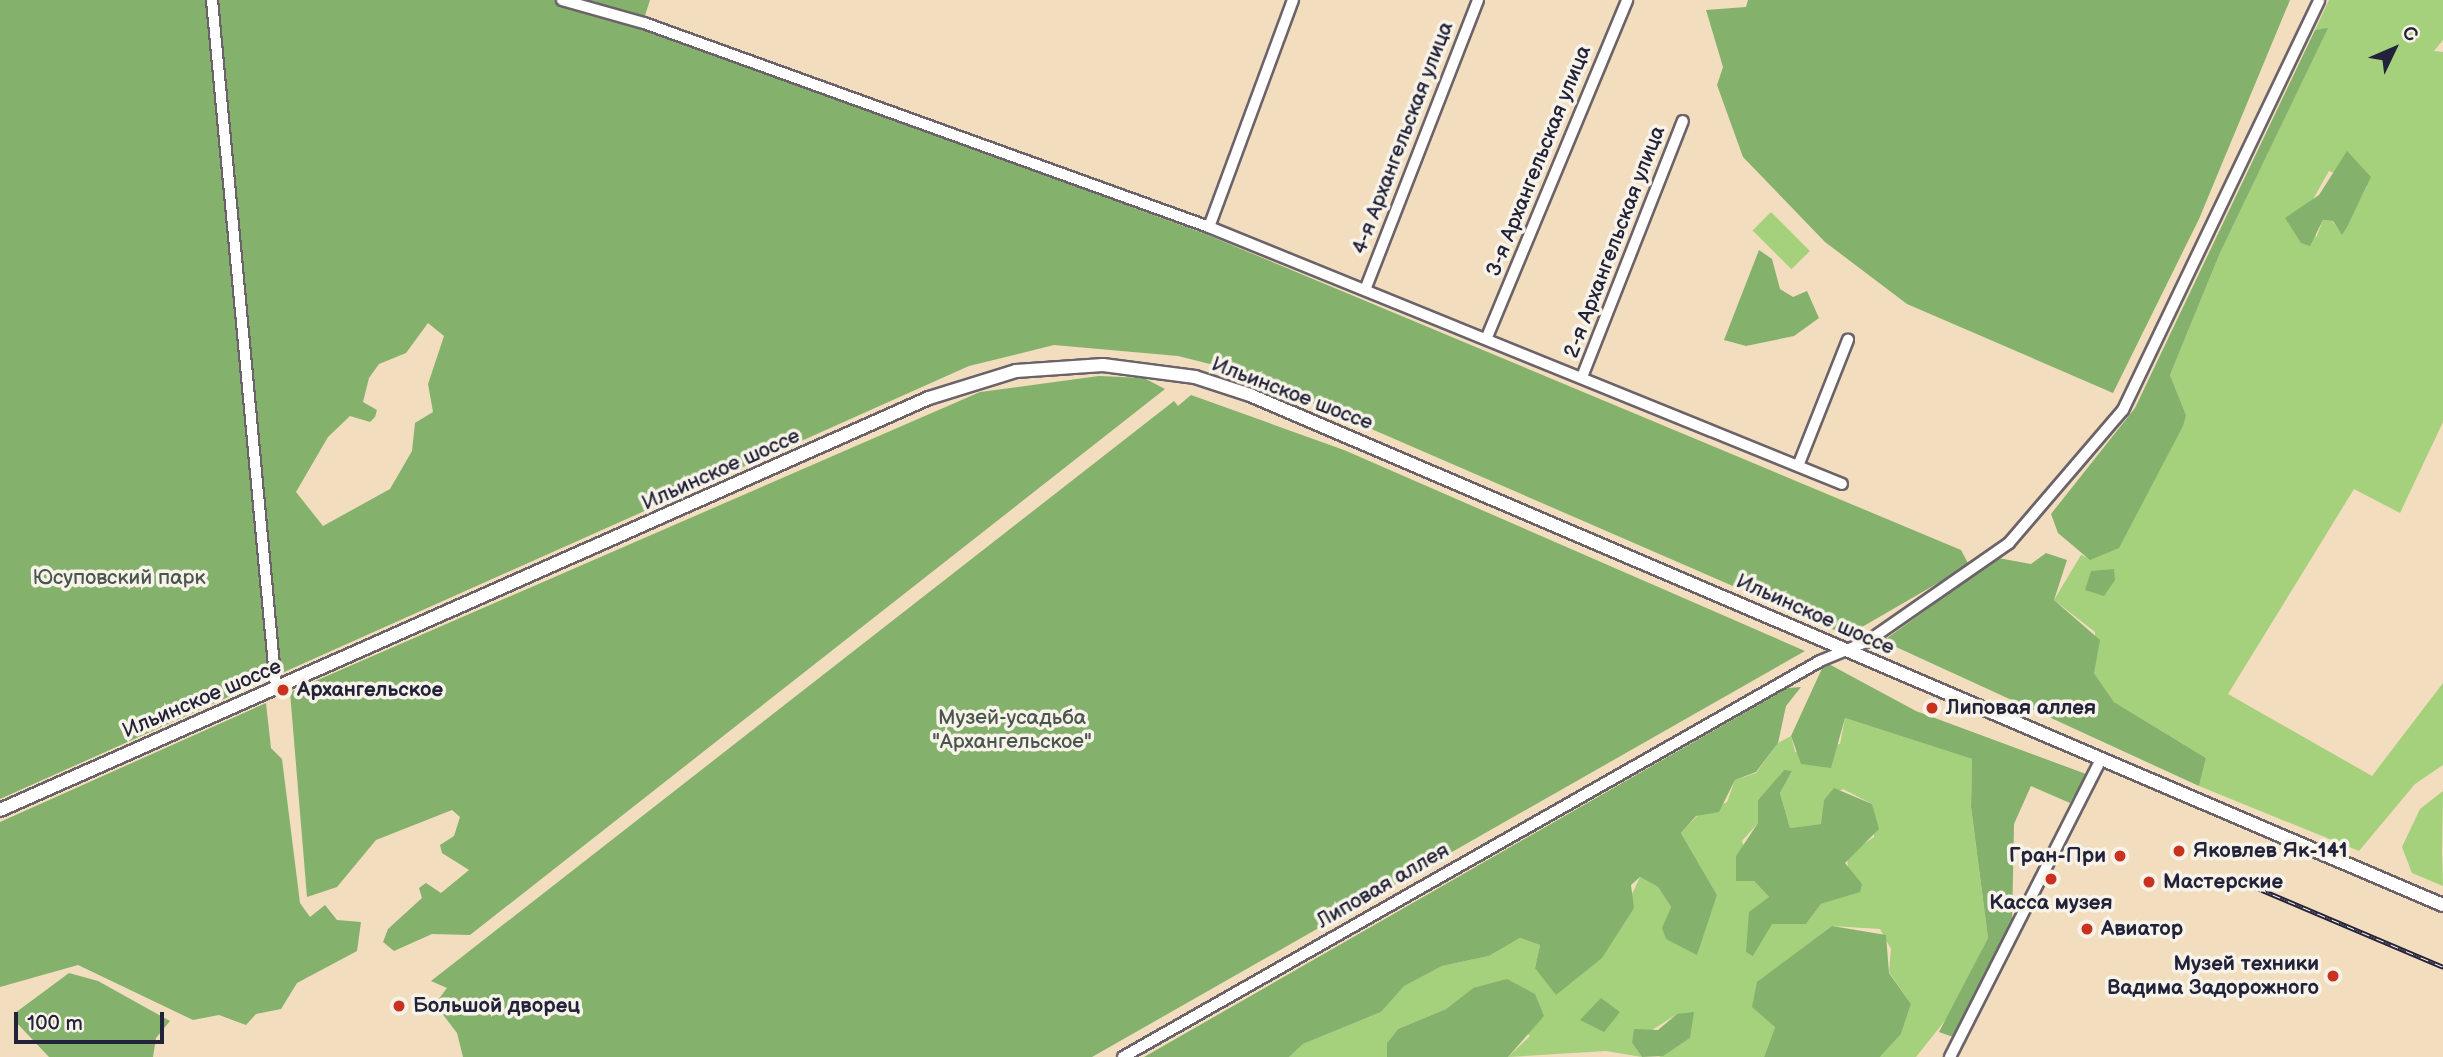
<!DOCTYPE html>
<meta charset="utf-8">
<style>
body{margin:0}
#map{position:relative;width:2443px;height:1057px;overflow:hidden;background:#f2ddbe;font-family:"Balsamiq Sans",sans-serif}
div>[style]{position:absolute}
.green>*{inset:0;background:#a5d07c;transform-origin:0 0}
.forest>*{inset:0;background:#84b26c}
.roads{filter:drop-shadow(2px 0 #6b6369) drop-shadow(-2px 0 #6b6369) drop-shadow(0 2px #6b6369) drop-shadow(0 -2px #6b6369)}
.minor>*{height:10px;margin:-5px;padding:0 5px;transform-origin:5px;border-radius:5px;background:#fff}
.major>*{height:12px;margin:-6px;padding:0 6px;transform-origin:6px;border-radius:6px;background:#fff}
.rail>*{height:5px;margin-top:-2.5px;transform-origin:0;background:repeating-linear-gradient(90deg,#f7f3e8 0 8px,#22223b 0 16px);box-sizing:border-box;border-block:2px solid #22223b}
.dots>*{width:19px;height:19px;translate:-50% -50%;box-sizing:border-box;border:4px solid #f7f3e8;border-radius:50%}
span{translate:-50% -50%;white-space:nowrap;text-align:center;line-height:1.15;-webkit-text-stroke:7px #f7f3e8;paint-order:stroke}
.street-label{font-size:21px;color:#22223b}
.park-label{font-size:21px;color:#49564e}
.poi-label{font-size:21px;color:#22223b;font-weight:700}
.left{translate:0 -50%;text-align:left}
.right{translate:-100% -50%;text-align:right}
.north{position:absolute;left:2359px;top:14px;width:70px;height:70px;-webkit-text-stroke:5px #f7f3e8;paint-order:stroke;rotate:46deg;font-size:19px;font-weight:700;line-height:28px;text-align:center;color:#22223b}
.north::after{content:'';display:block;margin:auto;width:24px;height:32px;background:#22223b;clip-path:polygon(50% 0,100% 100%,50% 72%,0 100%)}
.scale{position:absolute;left:14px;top:1012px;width:150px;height:32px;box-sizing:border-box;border:4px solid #22223b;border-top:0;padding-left:9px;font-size:21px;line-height:24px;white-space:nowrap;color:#22223b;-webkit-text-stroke:5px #f7f3e8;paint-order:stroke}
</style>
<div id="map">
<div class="green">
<div style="clip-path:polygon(evenodd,2329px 0,2443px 0,2443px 40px,2434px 51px,2443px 52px,2443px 422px,2400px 513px,2354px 489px,2228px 694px,2372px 776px,2443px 683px,2443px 765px,2415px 784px,2359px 851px,2199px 786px,2206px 758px,2114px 702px,2094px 673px,2095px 632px,2054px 600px,2081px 555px,2091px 559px,2186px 415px,2170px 375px,2220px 253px,2327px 29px,2315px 30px,2329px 0,2329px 171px,2367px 186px,2342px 234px,2332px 221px,2323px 220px,2316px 238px,2312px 201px,2329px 171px)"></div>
<div style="left:1771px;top:212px;width:55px;height:26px;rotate:45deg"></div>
<div style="clip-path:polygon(evenodd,1845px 718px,1972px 759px,1971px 808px,1988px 938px,1947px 1018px,1916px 1057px,1880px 1057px,1901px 1034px,1911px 1004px,1889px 972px,1891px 949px,1880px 929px,1832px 926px,1757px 983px,1775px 1027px,1764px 1057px,1659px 1057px,1690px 1038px,1677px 1014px,1632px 1043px,1642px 1057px,1606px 1051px,1508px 1057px,1530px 1036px,1473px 988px,1446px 1009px,1398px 1029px,1387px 1043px,1387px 1057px,1289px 1057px,1303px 1044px,1381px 1012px,1403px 986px,1442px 966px,1489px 956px,1520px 938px,1540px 945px,1535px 968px,1602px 958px,1640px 877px,1658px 887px,1671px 907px,1663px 928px,1666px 939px,1695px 951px,1717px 895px,1681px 833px,1697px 816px,1727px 802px,1735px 780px,1756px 773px,1778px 743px,1791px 736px,1795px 752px,1840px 744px,1845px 718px,1783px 771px,1792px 771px,1780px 793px,1790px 828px,1822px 824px,1824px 800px,1843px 789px,1872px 804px,1874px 837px,1847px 855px,1848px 871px,1862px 884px,1852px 894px,1821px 904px,1806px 924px,1771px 924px,1753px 956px,1769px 897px,1754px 881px,1742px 841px,1758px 823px,1758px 800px,1783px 771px)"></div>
<div style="clip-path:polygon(2443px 791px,2442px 852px,2443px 886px,2412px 873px,2402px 847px,2420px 809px)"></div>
</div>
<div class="forest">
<div style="clip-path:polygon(evenodd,0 0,650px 0,641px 28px,1203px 233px,1961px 550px,1969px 565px,1862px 627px,1839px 632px,1238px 371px,1178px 356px,1054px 345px,969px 366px,0 799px,0 0,428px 323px,444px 336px,428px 384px,433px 412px,415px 423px,412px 451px,390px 489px,323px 526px,296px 492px,328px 437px,350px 416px,370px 422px,375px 417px,377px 410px,363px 402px,369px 378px,379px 364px,406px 353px,428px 323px)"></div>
<div style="clip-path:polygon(1748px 0,2290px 0,2199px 219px,2113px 393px,1907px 304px,1825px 242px,1743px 157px,1717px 85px,1723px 67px,1706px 10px,1746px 7px)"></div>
<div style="clip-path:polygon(2328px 28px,2220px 253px,2170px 375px,2186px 415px,2183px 426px,2119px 548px,2090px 560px,2058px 533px,2051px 514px,2135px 408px,2315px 30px)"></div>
<div style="clip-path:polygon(2347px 151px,2371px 177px,2347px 227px,2342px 235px,2333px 221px,2323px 220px,2310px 246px,2301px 243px,2285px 218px,2319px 195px)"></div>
<div style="clip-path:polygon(1759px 250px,1772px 259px,1780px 289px,1793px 297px,1807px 291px,1819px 318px,1794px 336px,1746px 346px,1724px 340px)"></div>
<div style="clip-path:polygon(1099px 376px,1144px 378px,1165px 389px,470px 935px,432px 934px,394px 951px,383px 942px,388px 929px,422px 898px,419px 888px,426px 883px,441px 893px,469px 870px,442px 853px,440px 845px,454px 836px,460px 817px,452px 810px,376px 840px,337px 887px,307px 897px,290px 692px,980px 392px)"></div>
<div style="clip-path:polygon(1191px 395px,1344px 450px,1805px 651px,1092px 1057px,463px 1057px,457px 1033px,435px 1004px,447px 988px,431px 981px,1174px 401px,1178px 406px)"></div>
<div style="clip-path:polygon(2046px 553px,2067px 560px,2054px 600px,2100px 640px,2094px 673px,2114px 702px,2206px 758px,2199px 786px,1883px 641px,1998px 558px,2031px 564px)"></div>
<div style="clip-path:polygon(2114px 569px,2115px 580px,2104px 596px,2085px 590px,2091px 571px)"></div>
<div style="clip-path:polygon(1825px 662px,1916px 711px,2086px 774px,2070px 803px,2031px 786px,2014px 824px,2012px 925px,1953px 1037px,1939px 1032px,1988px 938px,1971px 807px,1972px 759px,1845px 718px,1831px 768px,1801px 764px,1791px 736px)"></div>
<div style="clip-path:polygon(1801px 687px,1786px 706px,1778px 743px,1756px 772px,1735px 780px,1719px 812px,1696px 816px,1681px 833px,1717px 895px,1697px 955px,1666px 939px,1662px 928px,1671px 907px,1658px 887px,1640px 877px,1631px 885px,1634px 908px,1602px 958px,1556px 995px,1535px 968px,1540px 945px,1520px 938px,1489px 956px,1442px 966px,1404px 986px,1381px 1012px,1303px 1044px,1289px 1057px,1144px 1057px,1788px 688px)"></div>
<div style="clip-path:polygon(266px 703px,271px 748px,282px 759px,300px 903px,310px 917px,325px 905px,337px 920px,361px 922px,357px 951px,297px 983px,281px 1009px,256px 1014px,246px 1025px,219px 1015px,193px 1020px,78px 965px,0 987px,0 822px)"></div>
<div style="clip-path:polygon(1784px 770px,1792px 771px,1780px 793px,1790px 828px,1821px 824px,1824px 800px,1834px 788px,1872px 804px,1879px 829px,1845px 863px,1862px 884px,1860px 892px,1821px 904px,1806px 924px,1772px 924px,1753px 956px,1746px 952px,1749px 912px,1769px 897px,1754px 881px,1736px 881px,1736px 856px,1758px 823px,1758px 800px)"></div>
<div style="clip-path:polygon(1832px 926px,1886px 935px,1889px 973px,1911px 1004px,1901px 1034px,1880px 1057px,1764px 1057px,1775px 1027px,1752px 1007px,1757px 982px)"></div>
<div style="clip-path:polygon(69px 973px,98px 981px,170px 1021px,156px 1038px,153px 1057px,49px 1057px,14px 1020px,15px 1013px)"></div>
<div style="clip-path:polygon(1507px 979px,1535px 994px,1544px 1016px,1508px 1057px,1387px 1057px,1387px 1043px,1398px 1029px,1446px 1009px,1473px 988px)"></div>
<div style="clip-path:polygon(1601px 998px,1620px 1012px,1604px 1032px,1580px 1020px)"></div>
<div style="clip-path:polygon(1694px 1012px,1690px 1038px,1663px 1056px,1642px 1057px,1632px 1043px,1634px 1029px,1658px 1030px,1677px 1014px)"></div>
</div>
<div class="roads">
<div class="minor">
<div style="left:212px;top:0;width:690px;rotate:84.68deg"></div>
<div style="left:562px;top:0;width:85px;rotate:15.7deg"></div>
<div style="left:644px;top:23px;width:601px;rotate:19.85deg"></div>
<div style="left:1209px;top:227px;width:683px;rotate:22.1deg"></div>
<div style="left:1209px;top:227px;width:242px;rotate:-69.7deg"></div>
<div style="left:1365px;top:290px;width:311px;rotate:-68.7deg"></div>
<div style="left:1487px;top:337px;width:365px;rotate:-67.4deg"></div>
<div style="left:1582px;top:377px;width:275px;rotate:-68.5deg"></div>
<div style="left:1798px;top:466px;width:136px;rotate:-68.4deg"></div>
<div style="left:1123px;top:1057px;width:802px;rotate:-29.6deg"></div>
<div style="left:1820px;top:661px;width:52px;rotate:-22.6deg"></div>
<div style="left:1868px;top:641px;width:172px;rotate:-34.8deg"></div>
<div style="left:2009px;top:543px;width:175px;rotate:-49.4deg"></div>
<div style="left:2123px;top:410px;width:454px;rotate:-64.4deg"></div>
<div style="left:1950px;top:1057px;width:333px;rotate:-63.1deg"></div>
</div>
<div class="major">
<div style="left:0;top:810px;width:1016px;rotate:-23.92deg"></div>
<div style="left:929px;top:398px;width:91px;rotate:-17.2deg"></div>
<div style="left:1016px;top:371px;width:87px;rotate:-3.9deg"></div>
<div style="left:1103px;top:365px;width:93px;rotate:7.4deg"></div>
<div style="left:1195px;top:377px;width:58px;rotate:18.1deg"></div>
<div style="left:1250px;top:395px;width:1297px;rotate:23.15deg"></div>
</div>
</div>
<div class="rail">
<div style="left:2229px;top:876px;width:233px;rotate:23deg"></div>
</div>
<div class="dots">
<div style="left:283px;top:690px;background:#c8321e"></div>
<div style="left:1932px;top:708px;background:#c8321e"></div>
<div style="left:2179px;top:851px;background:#c8321e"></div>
<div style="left:2120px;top:856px;background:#c8321e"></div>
<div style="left:2051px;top:879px;background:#c8321e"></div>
<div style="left:2149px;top:882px;background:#c8321e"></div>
<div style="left:2087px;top:929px;background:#c8321e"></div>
<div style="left:2333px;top:976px;background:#c8321e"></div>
<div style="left:399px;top:1006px;background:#c8321e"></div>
</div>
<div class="street-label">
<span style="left:1403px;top:138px;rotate:-69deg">4-я Архангельская улица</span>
<span style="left:1539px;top:161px;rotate:-68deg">3-я Архангельская улица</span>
<span style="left:1615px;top:242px;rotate:-69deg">2-я Архангельская улица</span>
<span style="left:1292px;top:394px;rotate:21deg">Ильинское шоссе</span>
<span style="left:721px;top:470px;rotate:-24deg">Ильинское шоссе</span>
<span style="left:1815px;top:615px;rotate:24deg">Ильинское шоссе</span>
<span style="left:202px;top:699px;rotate:-23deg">Ильинское шоссе</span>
<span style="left:1383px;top:886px;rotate:-30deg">Липовая аллея</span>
</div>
<div class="park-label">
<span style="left:119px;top:578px">Юсуповский парк</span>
<span style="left:1012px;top:730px">Музей-усадьба<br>"Архангельское"</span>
</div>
<div class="poi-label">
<span class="left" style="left:297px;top:690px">Архангельское</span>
<span class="left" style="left:1946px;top:708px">Липовая аллея</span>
<span class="left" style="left:2193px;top:851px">Яковлев Як-141</span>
<span class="right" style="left:2106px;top:856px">Гран-При</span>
<span class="left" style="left:2163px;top:882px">Мастерские</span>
<span style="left:2051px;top:903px">Касса музея</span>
<span class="left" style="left:2101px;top:929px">Авиатор</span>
<span class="right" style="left:2319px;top:976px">Музей техники<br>Вадима Задорожного</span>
<span class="left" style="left:413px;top:1006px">Большой дворец</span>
</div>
<div class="north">С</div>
<div class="scale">100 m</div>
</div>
